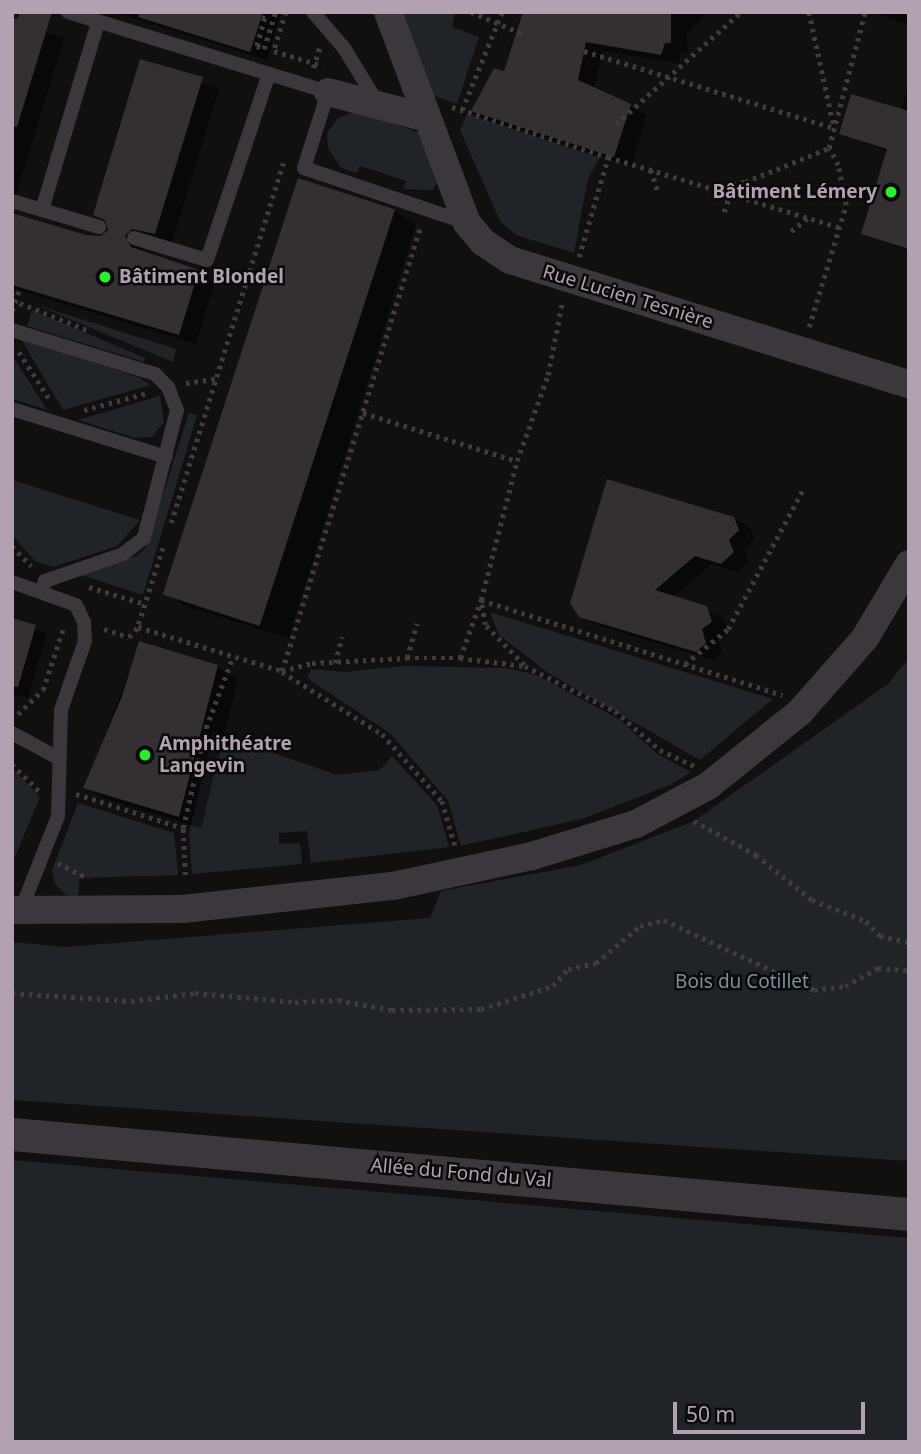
<!DOCTYPE html>
<meta charset="utf-8">
<style>
body{margin:0}
#map{position:relative;width:921px;height:1454px;overflow:hidden;background:#110f10;font-family:"Noto Sans",sans-serif}
div>[style]{position:absolute}
.green>*{inset:0;background:#202428}
.shadow>*{inset:0;background:#0007}
.building>*{inset:0;background:#332f32;transform-origin:0 0}
.path>*{height:4.5px;margin-top:-2.25px;transform-origin:0;background:repeating-linear-gradient(90deg,#413a41 0 3.5px,transparent 0 8.5px)}
.service>*{height:14px;margin:-7px;padding:0 7px;transform-origin:7px;border-radius:7px;background:#3c373c}
.minor>*{height:28px;margin:-14px;padding:0 14px;transform-origin:14px;border-radius:14px;background:#3c373c}
.tertiary>*{height:33px;margin:-16.5px;padding:0 16.5px;transform-origin:16.5px;border-radius:16.5px;background:#3c373c}
.dots>*{width:19px;height:19px;translate:-50% -50%;box-sizing:border-box;border:4px solid #0b0a0b;border-radius:50%}
span{translate:-50% -50%;white-space:nowrap;text-align:center;line-height:1.15;-webkit-text-stroke:5px #0b0a0b;paint-order:stroke}
.poi-label{font-size:19px;color:#b1a1b1;font-weight:700}
.right{translate:-100% -50%;text-align:right}
.left{translate:0 -50%;text-align:left}
.street-label{font-size:19px;color:#b1a1b1}
.park-label{font-size:19px;color:#788e9c}
.frame{position:absolute;inset:0;border:14px solid #b1a1b1;pointer-events:none}
.scale{position:absolute;left:673px;top:1402px;width:192px;height:32px;box-sizing:border-box;border:4px solid #b1a1b1;border-top:0;padding-left:9px;font-size:21px;line-height:24px;white-space:nowrap;color:#b1a1b1;-webkit-text-stroke:5px #0b0a0b;paint-order:stroke}
</style>
<div id="map">
<div class="green">
<div style="clip-path:polygon(402px 12px,455px 14px,452px 27px,479px 37px,457px 104px,432px 95px)"></div>
<div style="clip-path:polygon(358px 110px,420px 133px,439px 179px,433px 190px,403px 189px,406px 181px,360px 166px,357px 173px,341px 168px,328px 148px,327px 133px,338px 118px)"></div>
<div style="clip-path:polygon(467px 114px,600px 158px,588px 178px,574px 253px,516px 235px,500px 221px,460px 130px)"></div>
<div style="clip-path:polygon(36px 305px,176px 349px,173px 362px)"></div>
<div style="clip-path:polygon(32px 310px,145px 358px,144px 362px,27px 326px)"></div>
<div style="clip-path:polygon(21px 339px,138px 377px,151px 385px,63px 410px)"></div>
<div style="clip-path:polygon(12px 355px,47px 410px,12px 399px)"></div>
<div style="clip-path:polygon(160px 396px,164px 422px,152px 437px,135px 438px,78px 420px)"></div>
<div style="clip-path:polygon(189px 413px,197px 415px,143px 595px,81px 575px,138px 555px,146px 547px)"></div>
<div style="clip-path:polygon(12px 480px,140px 520px,117px 546px,54px 567px,36px 562px,12px 535px)"></div>
<div style="clip-path:polygon(490px 612px,773px 699px,700px 760px,548px 673px,499px 635px)"></div>
<div style="clip-path:polygon(909px 658px,909px 1161px,12px 1100px,12px 942px,65px 947px,430px 918px,441px 891px,581px 865px,694px 821px,888px 684px)"></div>
<div style="clip-path:polygon(403px 666px,507px 668px,536px 675px,619px 719px,656px 753px,691px 772px,672px 784px,585px 818px,461px 846px,448px 801px,391px 734px,307px 678px,311px 669px,345px 672px)"></div>
<div style="clip-path:polygon(213px 732px,337px 775px,380px 770px,392px 756px,437px 805px,449px 847px,311px 863px,307px 831px,279px 833px,279px 844px,300px 843px,302px 864px,192px 874px,189px 833px)"></div>
<div style="clip-path:polygon(12px 768px,40px 797px,12px 864px)"></div>
<div style="clip-path:polygon(78px 803px,174px 833px,178px 875px,80px 878px,78px 896px,66px 895px,55px 884px,52px 870px)"></div>
<div style="clip-path:polygon(12px 1160px,909px 1238px,909px 1442px,12px 1442px)"></div>
</div>
<div class="shadow">
<div style="clip-path:polygon(114px 12px,281px 12px,267px 60px)"></div>
<div style="clip-path:polygon(519px 12px,708px 12px,687px 33px,688px 52px,682px 52px,678px 63px,603px 51px,594px 89px,647px 115px,631px 166px,490px 120px,473px 111px,505px 73px,523px 19px)"></div>
<div style="clip-path:polygon(872px 12px,909px 12px,909px 25px)"></div>
<div style="clip-path:polygon(12px 19px,64px 39px,12px 208px)"></div>
<div style="clip-path:polygon(141px 61px,219px 89px,172px 243px,141px 246px,145px 254px,215px 281px,196px 344px,12px 288px,12px 215px,86px 237px,101px 238px,110px 231px,108px 222px,95px 214px)"></div>
<div style="clip-path:polygon(909px 83px,909px 252px,863px 233px,888px 152px,841px 133px,901px 110px)"></div>
<div style="clip-path:polygon(394px 211px,416px 224px,289px 638px,190px 608px,168px 595px)"></div>
<div style="clip-path:polygon(734px 519px,750px 528px,755px 539px,744px 549px,749px 561px,738px 572px,712px 564px,673px 597px,723px 618px,728px 631px,718px 639px,722px 652px,713px 660px,597px 625px,580px 616px)"></div>
<div style="clip-path:polygon(12px 619px,47px 633px,28px 698px,12px 693px)"></div>
<div style="clip-path:polygon(140px 643px,217px 666px,238px 679px,201px 828px,106px 799px,85px 787px)"></div>
</div>
<div class="building">
<div style="clip-path:polygon(20px 12px,52px 12px,17px 127px,12px 126px,12px 18px,17px 19px)"></div>
<div style="clip-path:polygon(139px 12px,263px 12px,250px 52px,138px 17px)"></div>
<div style="clip-path:polygon(523px 12px,671px 12px,671px 43px,665px 43px,661px 55px,586px 42px,578px 80px,631px 104px,614px 157px,471px 111px,494px 68px,504px 71px)"></div>
<div style="clip-path:polygon(140px 59px,203px 77px,155px 234px,132px 229px,125px 236px,131px 247px,199px 270px,179px 335px,12px 285px,12px 213px,86px 235px,101px 236px,108px 230px,105px 220px,93px 215px)"></div>
<div style="clip-path:polygon(851px 94px,909px 111px,909px 249px,861px 234px,887px 149px,839px 134px)"></div>
<div style="left:298px;top:178px;width:102px;height:438px;rotate:18deg"></div>
<div style="clip-path:polygon(607px 479px,734px 517px,739px 530px,729px 540px,734px 552px,721px 564px,695px 556px,655px 590px,707px 606px,712px 622px,702px 629px,706px 643px,696px 652px,579px 617px,570px 603px)"></div>
<div style="clip-path:polygon(12px 618px,36px 625px,18px 687px,12px 686px)"></div>
<div style="clip-path:polygon(139px 641px,218px 665px,179px 817px,83px 788px,122px 696px)"></div>
</div>
<div class="path">
<div style="left:286px;top:12px;width:41px;rotate:107.1deg"></div>
<div style="left:274px;top:51px;width:51px;rotate:17deg"></div>
<div style="left:471px;top:12px;width:56px;rotate:22.9deg"></div>
<div style="left:809px;top:12px;width:118px;rotate:77.7deg"></div>
<div style="left:262px;top:17px;width:3px;rotate:18deg"></div>
<div style="left:265px;top:18px;width:29px;rotate:106deg"></div>
<div style="left:257px;top:46px;width:8px;rotate:23deg"></div>
<div style="left:264px;top:49px;width:39px;rotate:-73deg"></div>
<div style="left:584px;top:51px;width:262px;rotate:17.1deg"></div>
<div style="left:313px;top:68px;width:23px;rotate:-72deg"></div>
<div style="left:452px;top:107px;width:164px;rotate:17.8deg"></div>
<div style="left:462px;top:110px;width:106px;rotate:-67.8deg"></div>
<div style="left:616px;top:124px;width:168px;rotate:-41.9deg"></div>
<div style="left:651px;top:170px;width:23px;rotate:72deg"></div>
<div style="left:716px;top:188px;width:30px;rotate:-12deg"></div>
<div style="left:745px;top:182px;width:91px;rotate:-22deg"></div>
<div style="left:724px;top:212px;width:20px;rotate:-72deg"></div>
<div style="left:791px;top:231px;width:23px;rotate:-38deg"></div>
<div style="left:579px;top:257px;width:104px;rotate:-73.8deg"></div>
<div style="left:608px;top:157px;width:241px;rotate:16.9deg"></div>
<div style="left:12px;top:300px;width:84px;rotate:21.7deg"></div>
<div style="left:12px;top:311px;width:25px;rotate:-72deg"></div>
<div style="left:809px;top:327px;width:127px;rotate:-73.1deg"></div>
<div style="left:846px;top:205px;width:41px;rotate:-101.3deg"></div>
<div style="left:838px;top:165px;width:19px;rotate:-118deg"></div>
<div style="left:829px;top:148px;width:141px;rotate:-75.2deg"></div>
<div style="left:19px;top:352px;width:57px;rotate:57.1deg"></div>
<div style="left:186px;top:383px;width:30px;rotate:-8deg"></div>
<div style="left:84px;top:410px;width:65px;rotate:-15.1deg"></div>
<div style="left:363px;top:413px;width:161px;rotate:17.3deg"></div>
<div style="left:171px;top:523px;width:377px;rotate:-72.7deg"></div>
<div style="left:12px;top:546px;width:28px;rotate:46deg"></div>
<div style="left:163px;top:548px;width:83px;rotate:107.6deg"></div>
<div style="left:138px;top:627px;width:151px;rotate:17deg"></div>
<div style="left:282px;top:671px;width:465px;rotate:-72.7deg"></div>
<div style="left:89px;top:587px;width:59px;rotate:16.9deg"></div>
<div style="left:104px;top:629px;width:26px;rotate:18deg"></div>
<div style="left:129px;top:637px;width:13px;rotate:-48deg"></div>
<div style="left:407px;top:658px;width:36px;rotate:-74deg"></div>
<div style="left:460px;top:658px;width:62px;rotate:-70.1deg"></div>
<div style="left:481px;top:600px;width:316px;rotate:17.5deg"></div>
<div style="left:335px;top:663px;width:27px;rotate:-75deg"></div>
<div style="left:685px;top:664px;width:55px;rotate:-39.1deg"></div>
<div style="left:728px;top:629px;width:157px;rotate:-61.8deg"></div>
<div style="left:524px;top:665px;width:56px;rotate:-134.3deg"></div>
<div style="left:485px;top:625px;width:25px;rotate:-99deg"></div>
<div style="left:481px;top:600px;width:144px;rotate:-75.5deg"></div>
<div style="left:517px;top:461px;width:91px;rotate:-70.2deg"></div>
<div style="left:548px;top:375px;width:73px;rotate:-79deg"></div>
<div style="left:282px;top:671px;width:31px;rotate:-15deg"></div>
<div style="left:312px;top:663px;width:95px;rotate:-3deg"></div>
<div style="left:407px;top:658px;width:53px"></div>
<div style="left:460px;top:658px;width:65px;rotate:7deg"></div>
<div style="left:525px;top:666px;width:101px;rotate:26.6deg"></div>
<div style="left:615px;top:711px;width:60px;rotate:40.9deg"></div>
<div style="left:660px;top:750px;width:38px;rotate:25deg"></div>
<div style="left:282px;top:672px;width:118px;rotate:31.8deg"></div>
<div style="left:382px;top:734px;width:90px;rotate:48.2deg"></div>
<div style="left:442px;top:801px;width:50px;rotate:73.7deg"></div>
<div style="left:18px;top:714px;width:35px;rotate:-44deg"></div>
<div style="left:43px;top:690px;width:64px;rotate:-71.8deg"></div>
<div style="left:12px;top:764px;width:38px;rotate:45deg"></div>
<div style="left:76px;top:794px;width:112px;rotate:17.6deg"></div>
<div style="left:694px;top:821px;width:71px;rotate:28.7deg"></div>
<div style="left:756px;top:855px;width:72px;rotate:38.8deg"></div>
<div style="left:812px;top:900px;width:58px;rotate:21.3deg"></div>
<div style="left:866px;top:921px;width:21px;rotate:47deg"></div>
<div style="left:880px;top:936px;width:30px;rotate:12deg"></div>
<div style="left:58px;top:863px;width:34px;rotate:27deg"></div>
<div style="left:185px;top:875px;width:47px;rotate:-92.4deg"></div>
<div style="left:183px;top:828px;width:103px;rotate:-77deg"></div>
<div style="left:206px;top:728px;width:77px;rotate:-69.4deg"></div>
<div style="left:12px;top:993px;width:119px;rotate:3.8deg"></div>
<div style="left:131px;top:1001px;width:64px;rotate:-7.1deg"></div>
<div style="left:195px;top:993px;width:100px;rotate:5.1deg"></div>
<div style="left:295px;top:1002px;width:43px;rotate:-2.7deg"></div>
<div style="left:338px;top:1000px;width:55px;rotate:10.5deg"></div>
<div style="left:392px;top:1010px;width:89px;rotate:-0.6deg"></div>
<div style="left:481px;top:1009px;width:76px;rotate:-17.7deg"></div>
<div style="left:553px;top:986px;width:23px;rotate:-49deg"></div>
<div style="left:568px;top:969px;width:29px;rotate:-12deg"></div>
<div style="left:596px;top:963px;width:57px;rotate:-40.1deg"></div>
<div style="left:640px;top:926px;width:25px;rotate:-14deg"></div>
<div style="left:664px;top:920px;width:166px;rotate:25deg"></div>
<div style="left:814px;top:990px;width:31px;rotate:-7deg"></div>
<div style="left:845px;top:986px;width:38px;rotate:-29deg"></div>
<div style="left:878px;top:968px;width:31px;rotate:4deg"></div>
</div>
<div class="service">
<div style="left:68px;top:12px;width:272px;rotate:17.1deg"></div>
<div style="left:328px;top:92px;width:80px;rotate:107.5deg"></div>
<div style="left:304px;top:168px;width:172px;rotate:18.6deg"></div>
<div style="left:313px;top:12px;width:48px;rotate:49.3deg"></div>
<div style="left:344px;top:48px;width:63px;rotate:58.6deg"></div>
<div style="left:12px;top:201px;width:91px;rotate:16.6deg"></div>
<div style="left:42px;top:210px;width:196px;rotate:-73.4deg"></div>
<div style="left:134px;top:238px;width:76px;rotate:16.8deg"></div>
<div style="left:207px;top:260px;width:196px;rotate:-71.6deg"></div>
<div style="left:12px;top:330px;width:150px;rotate:17.1deg"></div>
<div style="left:155px;top:374px;width:18px;rotate:45deg"></div>
<div style="left:168px;top:387px;width:25px;rotate:69deg"></div>
<div style="left:177px;top:410px;width:132px;rotate:104.5deg"></div>
<div style="left:144px;top:538px;width:26px;rotate:143deg"></div>
<div style="left:123px;top:554px;width:83px;rotate:160.9deg"></div>
<div style="left:45px;top:581px;width:10px;rotate:107deg"></div>
<div style="left:12px;top:409px;width:161px;rotate:17.3deg"></div>
<div style="left:12px;top:582px;width:68px;rotate:19.8deg"></div>
<div style="left:76px;top:605px;width:19px;rotate:65deg"></div>
<div style="left:84px;top:622px;width:19px;rotate:87deg"></div>
<div style="left:85px;top:641px;width:73px;rotate:109.2deg"></div>
<div style="left:61px;top:710px;width:106px;rotate:91.6deg"></div>
<div style="left:58px;top:816px;width:101px;rotate:111.5deg"></div>
<div style="left:12px;top:733px;width:52px;rotate:28.5deg"></div>
</div>
<div class="minor">
<div style="left:388px;top:12px;width:225px;rotate:69.5deg"></div>
<div style="left:467px;top:223px;width:25px;rotate:50deg"></div>
<div style="left:483px;top:242px;width:32px;rotate:34deg"></div>
<div style="left:510px;top:260px;width:418px;rotate:17.3deg"></div>
<div style="left:328px;top:92px;width:102px;rotate:14.7deg"></div>
<div style="left:12px;top:910px;width:171px;rotate:-0.3deg"></div>
<div style="left:183px;top:909px;width:211px;rotate:-6.3deg"></div>
<div style="left:393px;top:886px;width:142px;rotate:-12.2deg"></div>
<div style="left:532px;top:856px;width:109px;rotate:-17.1deg"></div>
<div style="left:636px;top:824px;width:81px;rotate:-27.8deg"></div>
<div style="left:708px;top:786px;width:118px;rotate:-38.8deg"></div>
<div style="left:800px;top:712px;width:98px;rotate:-48.7deg"></div>
<div style="left:865px;top:638px;width:86px;rotate:-59.3deg"></div>
</div>
<div class="tertiary">
<div style="left:12px;top:1134px;width:901px;rotate:5.1deg"></div>
</div>
<div class="dots">
<div style="left:891px;top:192px;background:#2dec2c"></div>
<div style="left:105px;top:277px;background:#2dec2c"></div>
<div style="left:145px;top:755px;background:#2dec2c"></div>
</div>
<div class="poi-label">
<span class="right" style="left:877px;top:192px">Bâtiment Lémery</span>
<span class="left" style="left:119px;top:277px">Bâtiment Blondel</span>
<span class="left" style="left:159px;top:755px">Amphithéatre<br>Langevin</span>
</div>
<div class="street-label">
<span style="left:628px;top:297px;rotate:17deg">Rue Lucien Tesnière</span>
<span style="left:461px;top:1173px;rotate:5deg">Allée du Fond du Val</span>
</div>
<div class="park-label">
<span style="left:742px;top:982px">Bois du Cotillet</span>
</div>
<div class="frame"></div>
<div class="scale">50 m</div>
</div>
